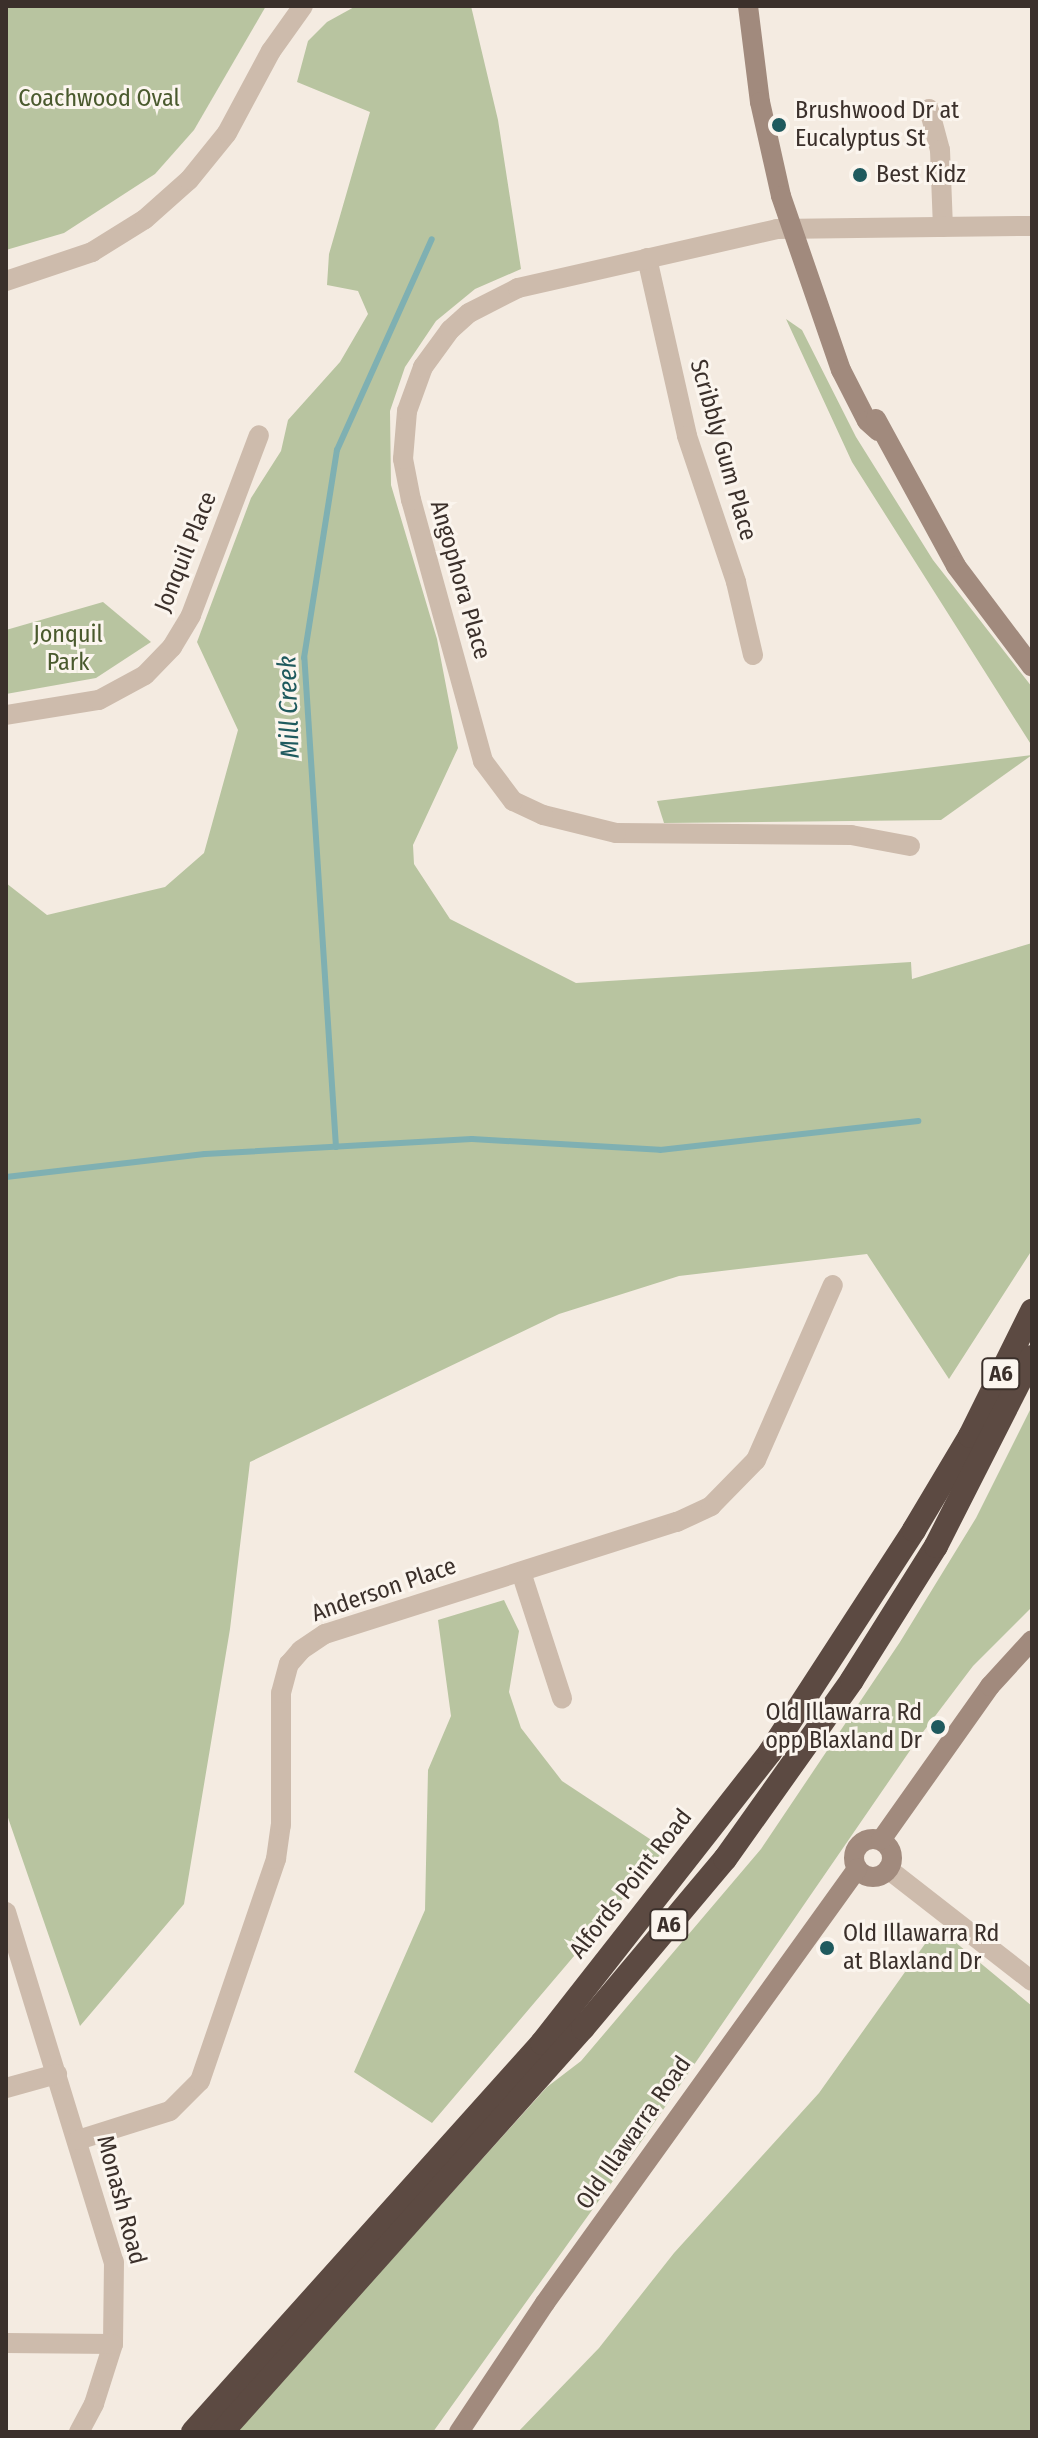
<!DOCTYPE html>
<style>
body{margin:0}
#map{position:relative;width:1038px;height:2438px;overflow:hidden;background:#f4ebe1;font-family:"Fira Sans Condensed",sans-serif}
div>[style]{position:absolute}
.green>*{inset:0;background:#b8c4a0}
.stream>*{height:6px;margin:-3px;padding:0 3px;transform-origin:3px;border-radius:3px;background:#7fb0b2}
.street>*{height:20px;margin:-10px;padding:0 10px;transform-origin:10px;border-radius:10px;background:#cdbbac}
.secondary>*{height:20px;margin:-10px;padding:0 10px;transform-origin:10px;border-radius:10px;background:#a18a7d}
.secondary>.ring{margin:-10px;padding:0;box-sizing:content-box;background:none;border:20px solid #a18a7d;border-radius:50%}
.highway>*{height:24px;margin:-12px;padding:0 12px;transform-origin:12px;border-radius:12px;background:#5c4a42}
.dots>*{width:22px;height:22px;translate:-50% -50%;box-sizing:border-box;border:4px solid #fbf5ee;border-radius:50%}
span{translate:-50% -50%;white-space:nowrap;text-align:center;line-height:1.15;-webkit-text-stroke:6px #fbf5ee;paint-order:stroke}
.shield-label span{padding:2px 6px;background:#fbf5ee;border:2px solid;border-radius:6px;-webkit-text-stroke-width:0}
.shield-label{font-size:22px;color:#3b302b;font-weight:700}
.park-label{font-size:24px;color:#4a5a2e}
.poi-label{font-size:24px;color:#3b302b}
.left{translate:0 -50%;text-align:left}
.right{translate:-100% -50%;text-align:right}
.street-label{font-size:24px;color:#3b302b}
.water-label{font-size:26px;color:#1f5a5e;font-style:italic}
.frame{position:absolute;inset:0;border:8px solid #3b302b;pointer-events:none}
</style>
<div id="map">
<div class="green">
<div style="clip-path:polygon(6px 6px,266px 6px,194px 130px,155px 174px,64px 233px,6px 250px)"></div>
<div style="clip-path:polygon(356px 6px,471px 6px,498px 120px,521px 269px,475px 289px,436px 321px,405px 367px,390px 411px,391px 485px,437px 639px,458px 748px,413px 845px,414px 864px,450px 919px,576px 983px,911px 962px,912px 979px,1032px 943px,1032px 1250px,949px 1379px,867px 1254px,679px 1276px,559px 1314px,250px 1462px,230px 1629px,184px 1904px,80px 2026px,6px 1812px,6px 883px,47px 915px,165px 887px,204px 853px,238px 730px,197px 642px,251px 498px,281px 451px,288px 420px,340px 362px,368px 314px,358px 291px,327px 285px,329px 254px,370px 112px,297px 82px,308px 41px,327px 22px)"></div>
<div style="clip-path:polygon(786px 319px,802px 330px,856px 437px,933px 560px,1032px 687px,1032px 746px,852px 462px)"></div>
<div style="clip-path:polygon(103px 602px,151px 642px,96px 678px,6px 694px,6px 630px)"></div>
<div style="clip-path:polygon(1032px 755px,941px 820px,664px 823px,657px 801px)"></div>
<div style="clip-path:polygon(1032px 1406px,1032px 1607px,973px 1666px,920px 1736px,643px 2139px,433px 2432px,236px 2432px,547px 2087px,581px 2061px,761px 1849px,900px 1642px,976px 1518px)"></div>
<div style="clip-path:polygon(504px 1600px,519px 1631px,509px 1692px,521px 1728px,562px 1781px,665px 1849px,432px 2123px,354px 2072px,425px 1910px,428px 1770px,451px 1716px,438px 1620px)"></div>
<div style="clip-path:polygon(937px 1927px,1032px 2006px,1032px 2432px,518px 2432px,599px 2348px,674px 2253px,819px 2093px)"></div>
</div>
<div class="stream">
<div style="left:336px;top:1147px;width:490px;rotate:-93.7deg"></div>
<div style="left:304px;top:658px;width:211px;rotate:-81deg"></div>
<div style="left:337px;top:450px;width:231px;rotate:-65.8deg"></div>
<div style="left:6px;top:1177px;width:200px;rotate:-6.6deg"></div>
<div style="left:205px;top:1154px;width:267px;rotate:-3.2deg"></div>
<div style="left:472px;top:1139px;width:188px;rotate:3.3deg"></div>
<div style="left:660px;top:1150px;width:260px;rotate:-6.4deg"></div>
</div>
<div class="street">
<div style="left:929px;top:109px;width:42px;rotate:75deg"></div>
<div style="left:940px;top:150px;width:77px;rotate:87.8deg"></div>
<div style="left:647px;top:258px;width:182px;rotate:77.3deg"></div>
<div style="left:687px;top:436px;width:154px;rotate:71.4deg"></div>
<div style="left:736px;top:582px;width:75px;rotate:76.9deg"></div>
<div style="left:6px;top:281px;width:91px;rotate:-18.6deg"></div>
<div style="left:92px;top:252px;width:62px;rotate:-31.9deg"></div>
<div style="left:145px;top:219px;width:59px;rotate:-41.6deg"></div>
<div style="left:189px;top:180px;width:60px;rotate:-51deg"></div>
<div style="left:227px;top:133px;width:93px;rotate:-61.8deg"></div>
<div style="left:271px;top:51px;width:55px;rotate:-54.6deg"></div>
<div style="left:6px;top:715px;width:94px;rotate:-9.2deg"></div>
<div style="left:99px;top:700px;width:52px;rotate:-28.5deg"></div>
<div style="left:145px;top:675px;width:39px;rotate:-46deg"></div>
<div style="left:172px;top:647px;width:37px;rotate:-59deg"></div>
<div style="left:191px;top:615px;width:192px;rotate:-69.3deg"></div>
<div style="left:910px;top:846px;width:60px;rotate:-169.4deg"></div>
<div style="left:851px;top:835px;width:235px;rotate:-179.5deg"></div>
<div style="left:616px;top:833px;width:75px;rotate:-166.1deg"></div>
<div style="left:543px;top:815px;width:33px;rotate:-155deg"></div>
<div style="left:513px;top:801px;width:50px;rotate:-126.9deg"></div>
<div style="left:483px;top:761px;width:271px;rotate:-105.4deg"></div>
<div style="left:411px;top:500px;width:42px;rotate:-101deg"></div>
<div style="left:403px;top:459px;width:48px;rotate:-85.2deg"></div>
<div style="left:407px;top:411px;width:47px;rotate:-70deg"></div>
<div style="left:423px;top:367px;width:46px;rotate:-53.9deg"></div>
<div style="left:450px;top:330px;width:25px;rotate:-42deg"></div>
<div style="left:469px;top:313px;width:55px;rotate:-27deg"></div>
<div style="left:518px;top:288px;width:266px;rotate:-12.8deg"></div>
<div style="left:777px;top:229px;width:255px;rotate:-0.7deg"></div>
<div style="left:521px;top:1572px;width:133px;rotate:72deg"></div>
<div style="left:888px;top:1869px;width:182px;rotate:37.9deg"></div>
<div style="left:6px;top:1912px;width:366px;rotate:72.9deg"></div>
<div style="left:114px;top:2262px;width:82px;rotate:90.7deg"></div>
<div style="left:113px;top:2344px;width:63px;rotate:107.6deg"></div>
<div style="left:94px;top:2404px;width:32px;rotate:118deg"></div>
<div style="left:6px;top:2088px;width:53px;rotate:-15.4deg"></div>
<div style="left:78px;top:2140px;width:96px;rotate:-17.5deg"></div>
<div style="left:170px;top:2111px;width:42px;rotate:-45deg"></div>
<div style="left:200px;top:2081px;width:235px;rotate:-71.1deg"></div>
<div style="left:276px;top:1859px;width:34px;rotate:-82deg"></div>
<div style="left:281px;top:1825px;width:132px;rotate:-90deg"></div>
<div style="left:281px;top:1693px;width:30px;rotate:-75deg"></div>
<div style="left:289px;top:1664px;width:18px;rotate:-49deg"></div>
<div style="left:301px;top:1650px;width:29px;rotate:-34deg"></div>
<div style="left:325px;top:1634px;width:369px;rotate:-17.7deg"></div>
<div style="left:677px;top:1522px;width:38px;rotate:-25deg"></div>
<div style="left:711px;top:1506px;width:64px;rotate:-45.6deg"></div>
<div style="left:756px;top:1460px;width:191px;rotate:-66.3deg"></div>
<div style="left:6px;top:2343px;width:107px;rotate:0.5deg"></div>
</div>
<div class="secondary">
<div style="left:748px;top:6px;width:97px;rotate:82.9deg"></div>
<div style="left:760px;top:102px;width:96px;rotate:77.4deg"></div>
<div style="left:781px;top:196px;width:184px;rotate:71deg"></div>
<div style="left:841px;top:370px;width:57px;rotate:63deg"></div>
<div style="left:867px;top:421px;width:15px;rotate:42deg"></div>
<div style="left:876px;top:419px;width:167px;rotate:61.4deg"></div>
<div style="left:956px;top:566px;width:126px;rotate:53deg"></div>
<div class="ring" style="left:854px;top:1839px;width:18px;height:18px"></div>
<div style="left:881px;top:1840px;width:189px;rotate:-54.7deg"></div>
<div style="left:990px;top:1686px;width:62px;rotate:-47.6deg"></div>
<div style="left:459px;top:2432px;width:155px;rotate:-56.3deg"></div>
<div style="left:545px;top:2303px;width:535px;rotate:-54.29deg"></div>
</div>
<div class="highway">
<div style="left:193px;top:2432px;width:523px;rotate:-48.1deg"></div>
<div style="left:542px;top:2043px;width:370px;rotate:-51.9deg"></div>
<div style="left:770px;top:1752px;width:265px;rotate:-57deg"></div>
<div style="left:914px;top:1530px;width:109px;rotate:-59.2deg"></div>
<div style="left:970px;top:1436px;width:140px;rotate:-63.6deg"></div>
<div style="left:222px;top:2432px;width:542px;rotate:-48.22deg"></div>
<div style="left:583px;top:2028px;width:221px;rotate:-50deg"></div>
<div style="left:725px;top:1859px;width:219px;rotate:-54.6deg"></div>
<div style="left:852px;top:1680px;width:158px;rotate:-57.9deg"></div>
<div style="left:936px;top:1546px;width:212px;rotate:-63.1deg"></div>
</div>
<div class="dots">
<div style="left:779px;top:125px;background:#1f5a5e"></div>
<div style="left:860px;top:175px;background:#1f5a5e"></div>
<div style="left:938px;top:1727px;background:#1f5a5e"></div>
<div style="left:827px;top:1948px;background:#1f5a5e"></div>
</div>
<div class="shield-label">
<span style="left:1001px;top:1374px">A6</span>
<span style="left:669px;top:1925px">A6</span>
</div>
<div class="park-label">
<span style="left:99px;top:99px">Coachwood Oval</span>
<span style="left:68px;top:649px">Jonquil<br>Park</span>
</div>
<div class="poi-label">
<span class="left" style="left:795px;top:125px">Brushwood Dr at<br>Eucalyptus St</span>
<span class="left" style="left:876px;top:175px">Best Kidz</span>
<span class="right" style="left:922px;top:1727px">Old Illawarra Rd<br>opp Blaxland Dr</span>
<span class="left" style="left:843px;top:1948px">Old Illawarra Rd<br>at Blaxland Dr</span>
</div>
<div class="street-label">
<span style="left:723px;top:450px;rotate:74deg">Scribbly Gum Place</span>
<span style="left:186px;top:552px;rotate:-68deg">Jonquil Place</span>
<span style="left:460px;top:580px;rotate:74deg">Angophora Place</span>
<span style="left:384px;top:1590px;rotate:-19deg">Anderson Place</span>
<span style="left:631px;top:1884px;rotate:-52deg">Alfords Point Road</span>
<span style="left:634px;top:2133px;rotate:-55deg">Old Illawarra Road</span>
<span style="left:121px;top:2200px;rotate:75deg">Monash Road</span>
</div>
<div class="water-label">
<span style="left:289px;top:707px;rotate:-92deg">Mill Creek</span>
</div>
<div class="frame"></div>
</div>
